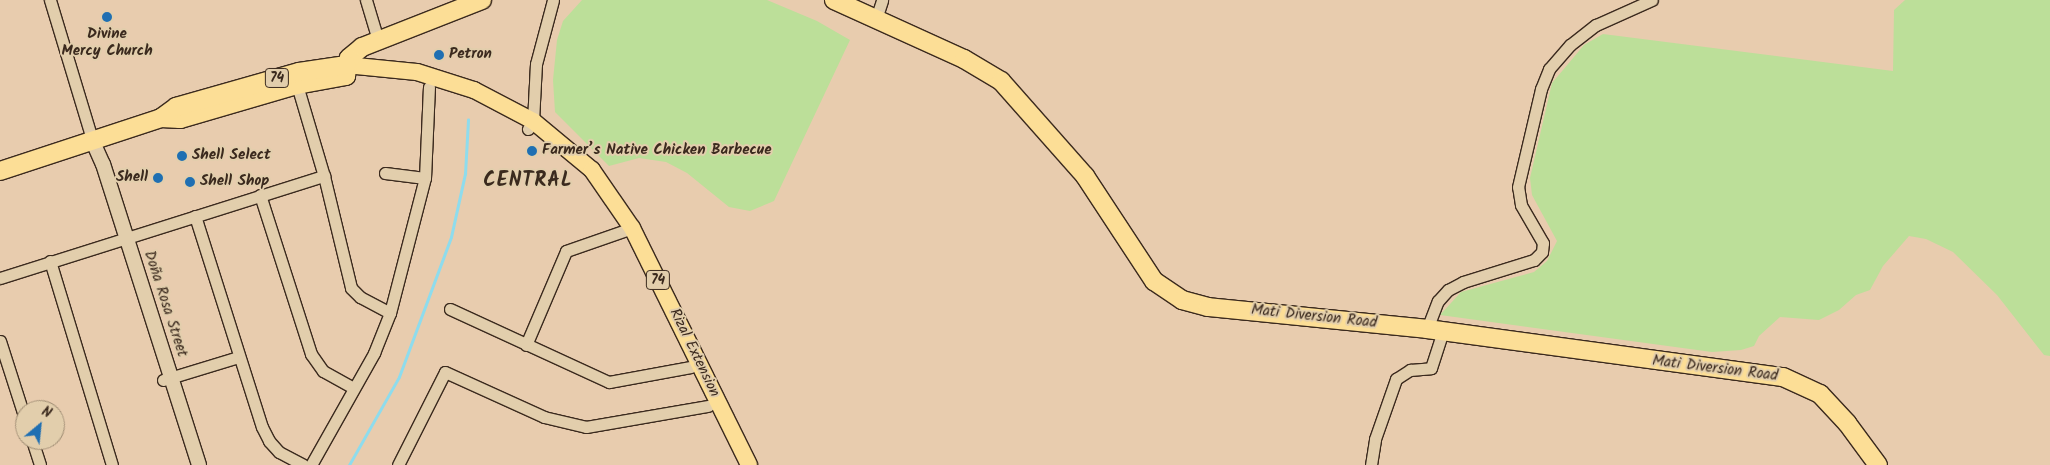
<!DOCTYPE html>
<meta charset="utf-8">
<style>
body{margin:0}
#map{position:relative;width:2050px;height:465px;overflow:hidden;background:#e8ccae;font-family:Kalam,sans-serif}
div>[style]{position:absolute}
.green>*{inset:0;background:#bcdf99}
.stream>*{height:2.5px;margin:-1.25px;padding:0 1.25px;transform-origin:1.25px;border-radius:1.25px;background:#8edced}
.roads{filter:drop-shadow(1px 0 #3b2a1e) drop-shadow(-1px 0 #3b2a1e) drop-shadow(0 1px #3b2a1e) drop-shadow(0 -1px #3b2a1e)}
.minor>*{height:11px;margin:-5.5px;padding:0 5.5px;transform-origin:5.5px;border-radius:5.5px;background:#e2ceac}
.tertiary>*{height:14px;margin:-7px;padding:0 7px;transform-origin:7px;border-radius:7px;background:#e2ceac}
.primary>*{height:16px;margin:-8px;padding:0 8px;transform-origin:8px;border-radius:8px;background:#fcde96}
.trunk>*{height:18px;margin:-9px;padding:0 9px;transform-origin:9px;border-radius:9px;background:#fcde96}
.dots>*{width:14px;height:14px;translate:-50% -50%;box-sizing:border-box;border:2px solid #e2ceac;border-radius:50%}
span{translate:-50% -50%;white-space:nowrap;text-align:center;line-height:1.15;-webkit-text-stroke:4px #e2ceac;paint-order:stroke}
.shield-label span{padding:1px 4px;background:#e2ceac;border:1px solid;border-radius:4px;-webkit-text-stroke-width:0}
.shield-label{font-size:14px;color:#3b2a1e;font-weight:700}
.poi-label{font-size:15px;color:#3b2a1e;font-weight:700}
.left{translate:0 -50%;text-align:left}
.right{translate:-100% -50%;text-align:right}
.street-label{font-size:15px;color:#3b2a1e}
.district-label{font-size:20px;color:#3b2a1e;font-weight:700;letter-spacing:1px}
.north{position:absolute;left:15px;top:400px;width:50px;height:50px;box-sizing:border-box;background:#e2ceac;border:1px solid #9f8c73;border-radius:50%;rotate:28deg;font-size:14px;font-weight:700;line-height:20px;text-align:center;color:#3b2a1e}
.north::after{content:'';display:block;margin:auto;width:18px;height:22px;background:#1f6fb2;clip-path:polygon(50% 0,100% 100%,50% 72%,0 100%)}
</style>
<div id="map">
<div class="green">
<div style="clip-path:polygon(582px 0,767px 0,817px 21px,850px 40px,774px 201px,750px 211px,729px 207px,687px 173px,666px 162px,639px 158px,609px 166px,555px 112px,553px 80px,557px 40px,563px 21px)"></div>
<div style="clip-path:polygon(1905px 0,2050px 0,2050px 356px,2044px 355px,1997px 295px,1953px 252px,1926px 239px,1909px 236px,1883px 266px,1870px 290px,1856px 295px,1839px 310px,1819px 320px,1780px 317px,1759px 336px,1754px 346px,1741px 350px,1712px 352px,1440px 315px,1461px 292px,1534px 272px,1547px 261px,1557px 241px,1532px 195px,1530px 178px,1552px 83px,1584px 45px,1603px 34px,1893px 71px,1894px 10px)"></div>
</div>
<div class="stream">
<div style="left:349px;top:465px;width:101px;rotate:-60.4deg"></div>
<div style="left:399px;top:377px;width:149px;rotate:-69.6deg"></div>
<div style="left:451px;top:237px;width:65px;rotate:-77.5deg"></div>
<div style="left:465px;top:174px;width:54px;rotate:-86.8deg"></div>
</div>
<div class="roads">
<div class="minor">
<div style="left:50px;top:0;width:148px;rotate:73.2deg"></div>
<div style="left:366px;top:0;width:42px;rotate:73.3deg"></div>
<div style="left:876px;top:19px;width:20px;rotate:-72deg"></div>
<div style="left:297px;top:85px;width:95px;rotate:73.5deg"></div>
<div style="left:324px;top:176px;width:115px;rotate:76.4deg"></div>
<div style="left:351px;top:288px;width:13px;rotate:45deg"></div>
<div style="left:360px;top:297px;width:34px;rotate:28deg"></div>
<div style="left:528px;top:129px;width:9px;rotate:-58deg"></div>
<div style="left:533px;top:121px;width:57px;rotate:-87deg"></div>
<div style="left:536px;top:64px;width:66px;rotate:-75.1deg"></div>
<div style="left:385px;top:173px;width:40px;rotate:7.1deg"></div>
<div style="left:260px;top:195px;width:167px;rotate:72.2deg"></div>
<div style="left:311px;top:354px;width:21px;rotate:55deg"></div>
<div style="left:323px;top:371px;width:35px;rotate:29deg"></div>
<div style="left:195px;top:216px;width:221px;rotate:72.4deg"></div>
<div style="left:262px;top:427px;width:16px;rotate:63deg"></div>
<div style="left:269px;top:441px;width:15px;rotate:48deg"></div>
<div style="left:279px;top:452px;width:27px;rotate:28deg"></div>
<div style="left:50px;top:261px;width:213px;rotate:73.1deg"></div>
<div style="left:0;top:278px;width:340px;rotate:-17.5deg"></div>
<div style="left:450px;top:309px;width:175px;rotate:24.7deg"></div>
<div style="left:609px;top:382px;width:83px;rotate:-10.4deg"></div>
<div style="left:1427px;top:329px;width:30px;rotate:-69deg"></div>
<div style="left:1438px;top:301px;width:15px;rotate:-48deg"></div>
<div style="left:1448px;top:290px;width:17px;rotate:-28deg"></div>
<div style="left:1463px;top:282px;width:74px;rotate:-17.2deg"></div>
<div style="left:1534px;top:260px;width:11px;rotate:-45deg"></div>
<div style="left:1542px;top:252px;width:9px;rotate:-84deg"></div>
<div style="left:1543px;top:243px;width:44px;rotate:-120.1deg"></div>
<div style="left:1521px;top:205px;width:18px;rotate:-99deg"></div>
<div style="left:1518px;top:187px;width:101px;rotate:-76.8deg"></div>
<div style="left:1541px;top:89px;width:22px;rotate:-68deg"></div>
<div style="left:1549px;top:69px;width:32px;rotate:-49deg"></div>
<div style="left:1570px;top:45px;width:33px;rotate:-38deg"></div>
<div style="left:1596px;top:25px;width:61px;rotate:-24.1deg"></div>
<div style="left:0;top:341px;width:82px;rotate:72.2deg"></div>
<div style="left:526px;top:345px;width:102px;rotate:-66.9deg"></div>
<div style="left:566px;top:251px;width:70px;rotate:-19.2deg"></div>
<div style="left:163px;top:380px;width:78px;rotate:-17deg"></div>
<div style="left:32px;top:440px;width:26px;rotate:72deg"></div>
<div style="left:311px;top:465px;width:129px;rotate:-60.6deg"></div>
<div style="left:374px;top:353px;width:43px;rotate:-68.2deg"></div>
<div style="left:390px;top:313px;width:139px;rotate:-75.5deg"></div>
<div style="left:425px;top:178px;width:91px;rotate:-87.5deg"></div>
<div style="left:398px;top:465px;width:104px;rotate:-63.2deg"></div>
<div style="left:445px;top:372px;width:109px;rotate:24.4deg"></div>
<div style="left:544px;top:417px;width:43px;rotate:13.4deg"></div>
<div style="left:586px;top:427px;width:124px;rotate:-9.8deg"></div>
<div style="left:1371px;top:465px;width:26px;rotate:-81deg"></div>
<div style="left:1375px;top:439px;width:64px;rotate:-70.7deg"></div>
<div style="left:1396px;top:379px;width:17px;rotate:-33deg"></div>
<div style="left:1410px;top:370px;width:21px;rotate:-5deg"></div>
<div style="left:1431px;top:368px;width:39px;rotate:-72deg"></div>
</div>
<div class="tertiary">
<div style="left:93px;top:142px;width:24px;rotate:66deg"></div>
<div style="left:103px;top:164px;width:316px;rotate:72.3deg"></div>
</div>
<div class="primary">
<div style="left:346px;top:65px;width:71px;rotate:5.6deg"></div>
<div style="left:417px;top:72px;width:60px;rotate:17.5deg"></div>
<div style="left:474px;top:90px;width:67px;rotate:27.7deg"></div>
<div style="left:533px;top:121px;width:77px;rotate:39.7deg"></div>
<div style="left:592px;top:170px;width:70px;rotate:55.4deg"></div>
<div style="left:632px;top:228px;width:264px;rotate:63.7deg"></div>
</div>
<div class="trunk">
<div style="left:834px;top:0;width:143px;rotate:24.4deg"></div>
<div style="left:964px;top:59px;width:43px;rotate:30.7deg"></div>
<div style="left:1001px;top:81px;width:127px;rotate:48.5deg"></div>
<div style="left:1085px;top:176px;width:126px;rotate:56.7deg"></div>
<div style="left:1154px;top:281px;width:34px;rotate:34deg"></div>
<div style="left:1182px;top:300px;width:27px;rotate:15deg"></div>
<div style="left:1208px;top:307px;width:220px;rotate:5.7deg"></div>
<div style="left:1427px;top:329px;width:359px;rotate:7.7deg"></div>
<div style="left:1783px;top:377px;width:41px;rotate:24.7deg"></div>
<div style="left:1820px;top:394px;width:40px;rotate:47deg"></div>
<div style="left:1847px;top:423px;width:52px;rotate:53.6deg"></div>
<div style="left:161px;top:118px;width:19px;rotate:3deg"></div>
<div style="left:180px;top:119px;width:122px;rotate:-16.2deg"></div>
<div style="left:297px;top:85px;width:50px;rotate:-10.4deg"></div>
<div style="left:346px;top:76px;width:18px;rotate:-81deg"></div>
<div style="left:349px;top:58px;width:17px;rotate:-40deg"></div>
<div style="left:362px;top:47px;width:129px;rotate:-21.4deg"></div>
<div style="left:0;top:171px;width:169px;rotate:-18.2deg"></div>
<div style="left:161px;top:118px;width:19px;rotate:-36deg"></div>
<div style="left:176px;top:107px;width:128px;rotate:-15.9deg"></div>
<div style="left:299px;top:72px;width:48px;rotate:-8.5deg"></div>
</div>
</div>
<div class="dots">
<div style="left:107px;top:17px;background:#1f6fb2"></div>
<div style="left:439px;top:55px;background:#1f6fb2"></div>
<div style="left:532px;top:151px;background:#1f6fb2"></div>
<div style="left:182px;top:156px;background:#1f6fb2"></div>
<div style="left:158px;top:178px;background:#1f6fb2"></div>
<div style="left:190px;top:182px;background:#1f6fb2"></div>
</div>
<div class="shield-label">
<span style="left:277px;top:78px">74</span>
<span style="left:658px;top:280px">74</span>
</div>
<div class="poi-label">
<span style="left:107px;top:43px">Divine<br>Mercy Church</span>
<span class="left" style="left:449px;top:55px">Petron</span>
<span class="left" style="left:542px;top:151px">Farmer’s Native Chicken Barbecue</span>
<span class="left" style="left:192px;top:156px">Shell Select</span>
<span class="right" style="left:148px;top:178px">Shell</span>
<span class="left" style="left:200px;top:182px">Shell Shop</span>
</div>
<div class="street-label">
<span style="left:165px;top:304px;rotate:72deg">Doña Rosa Street</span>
<span style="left:1314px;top:317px;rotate:6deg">Mati Diversion Road</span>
<span style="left:694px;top:353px;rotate:64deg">Rizal Extension</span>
<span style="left:1715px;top:369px;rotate:7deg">Mati Diversion Road</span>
</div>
<div class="district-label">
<span style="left:528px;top:181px">CENTRAL</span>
</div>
<div class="north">N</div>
</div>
